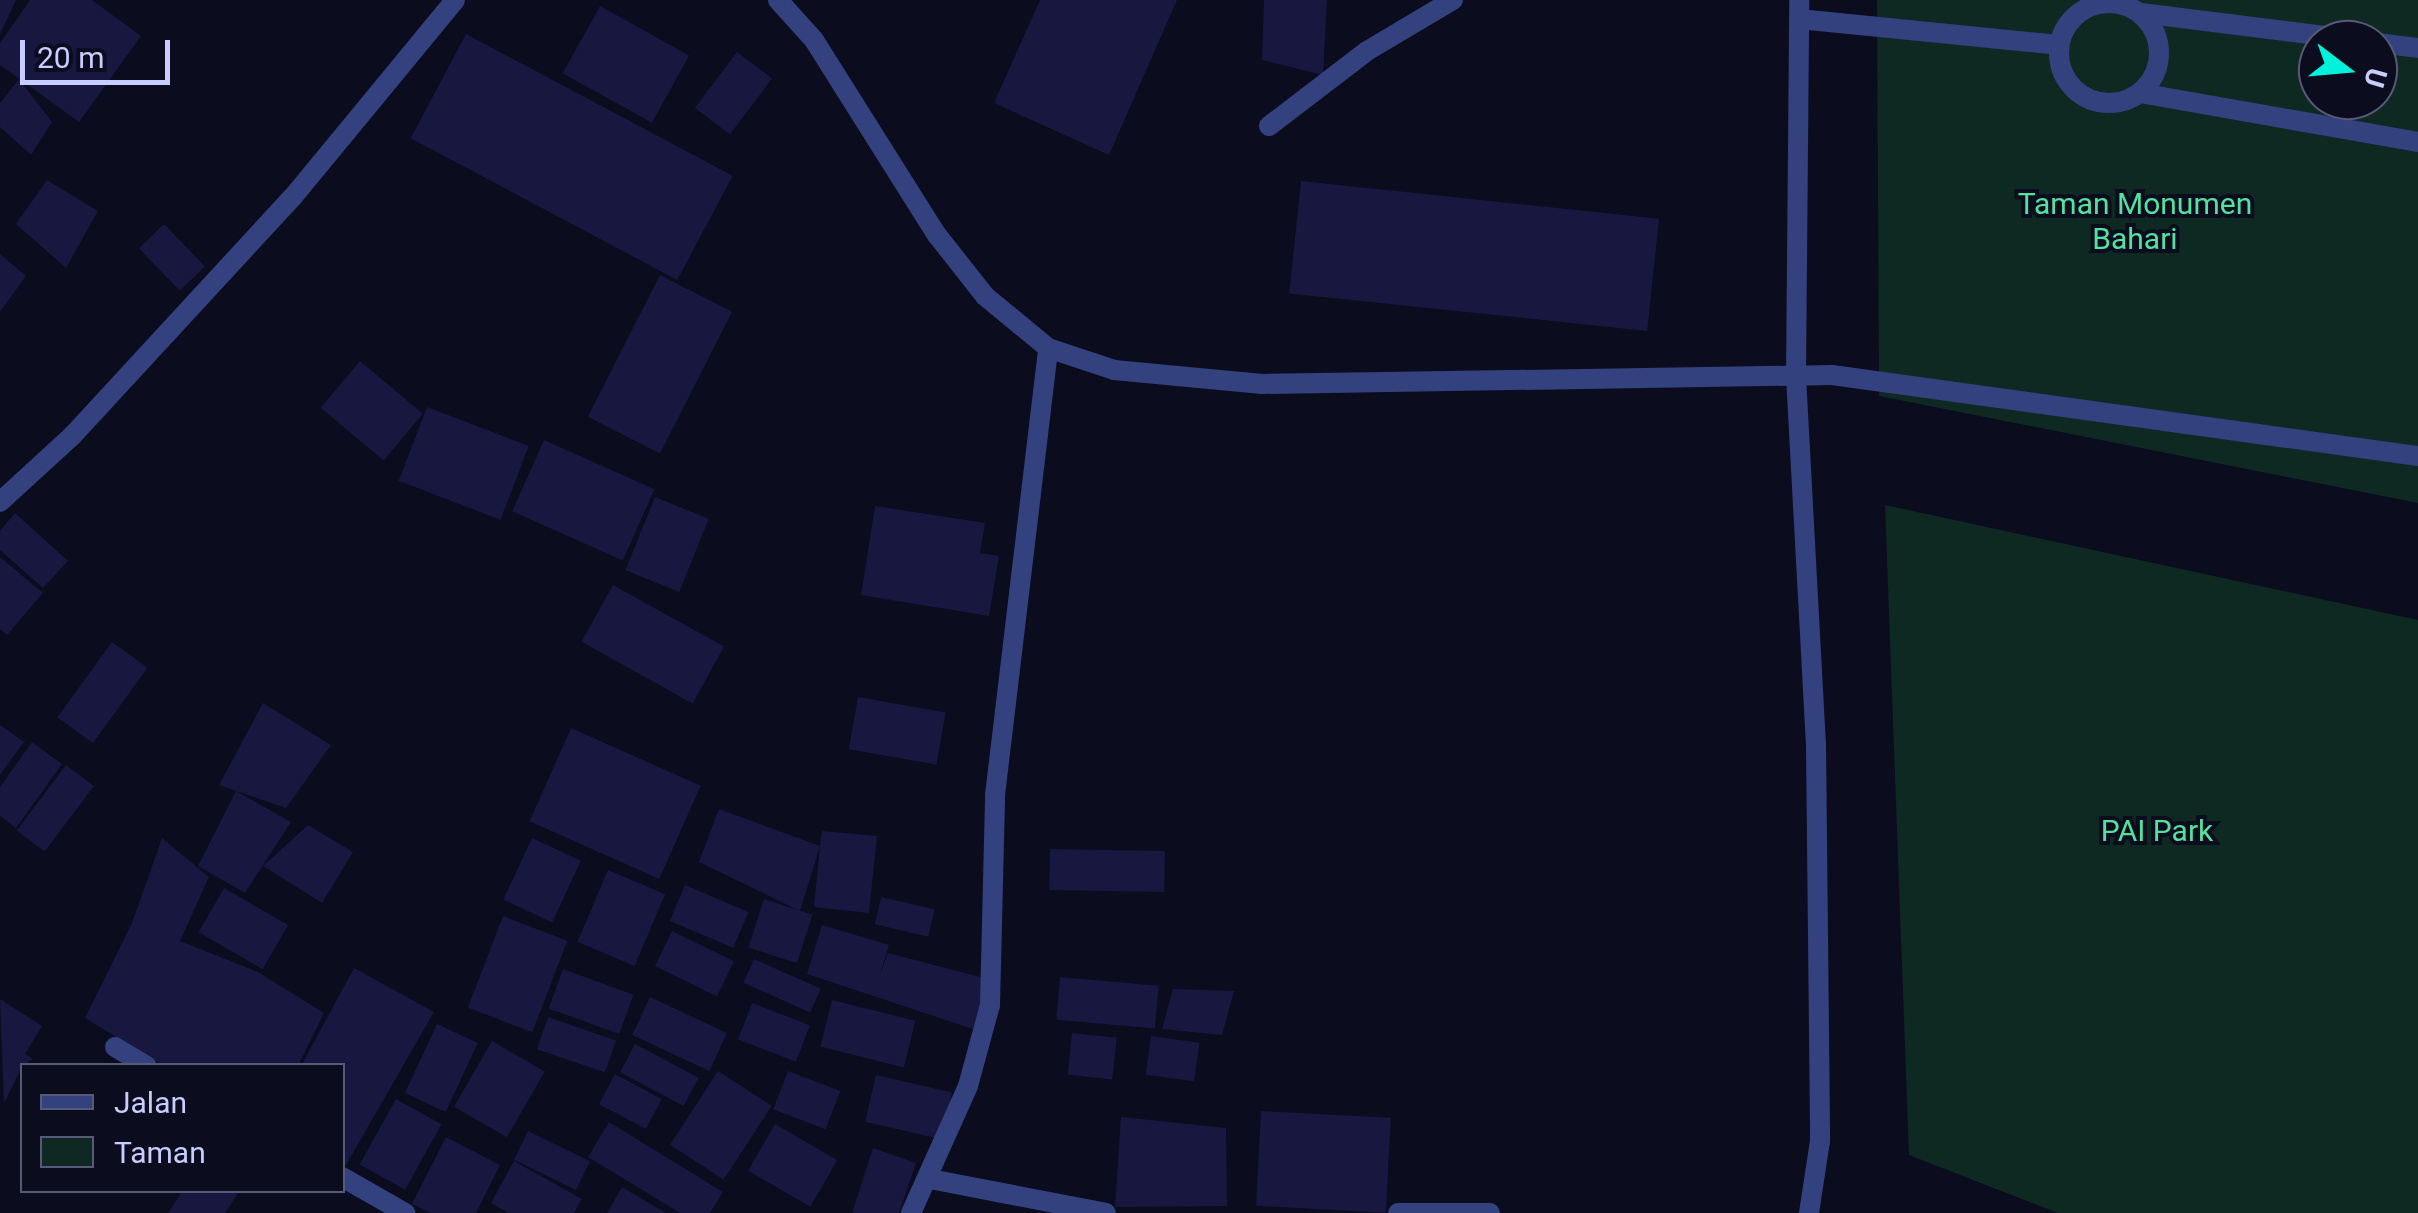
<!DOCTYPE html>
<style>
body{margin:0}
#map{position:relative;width:2418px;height:1213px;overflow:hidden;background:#0b0c1e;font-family:Roboto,sans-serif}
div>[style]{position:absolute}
.green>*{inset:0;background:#0e2822}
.building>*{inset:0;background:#171740;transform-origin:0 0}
.lane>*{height:20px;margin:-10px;padding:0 10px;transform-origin:10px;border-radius:10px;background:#34417f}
.lane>.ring{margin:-10px;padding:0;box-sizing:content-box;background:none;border:20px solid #34417f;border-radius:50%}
.street>*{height:20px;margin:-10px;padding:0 10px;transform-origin:10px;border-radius:10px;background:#34417f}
span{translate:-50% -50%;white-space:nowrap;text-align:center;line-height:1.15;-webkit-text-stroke:8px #0b0c1e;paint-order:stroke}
.park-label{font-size:30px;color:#51e2a0}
.legend{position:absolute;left:20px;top:1063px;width:325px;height:130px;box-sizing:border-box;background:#0b0c1e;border:2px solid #575978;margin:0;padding:12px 18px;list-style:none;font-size:30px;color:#c8cdff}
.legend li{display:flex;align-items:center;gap:20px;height:50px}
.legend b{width:50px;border:2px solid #575978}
.north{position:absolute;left:2298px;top:20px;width:100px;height:100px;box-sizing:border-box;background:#0b0c1e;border:2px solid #575978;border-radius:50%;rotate:106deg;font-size:28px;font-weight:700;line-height:40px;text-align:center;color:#c8cdff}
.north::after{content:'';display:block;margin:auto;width:35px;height:45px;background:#00f3da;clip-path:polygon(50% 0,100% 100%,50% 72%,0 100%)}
.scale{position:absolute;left:20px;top:40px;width:150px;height:45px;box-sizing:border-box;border:5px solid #c8cdff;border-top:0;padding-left:12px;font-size:30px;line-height:35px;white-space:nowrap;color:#c8cdff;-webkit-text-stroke:8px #0b0c1e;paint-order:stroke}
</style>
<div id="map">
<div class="green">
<div style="clip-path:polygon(evenodd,1877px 0,2418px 0,2418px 503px,1879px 396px,1877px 0,2318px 40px,2378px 40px,2378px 100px,2318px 100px,2318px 40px)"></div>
<div style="clip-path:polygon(1885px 505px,2418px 620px,2418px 1213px,2058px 1213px,1909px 1155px)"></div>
</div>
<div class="building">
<div style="clip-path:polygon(0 0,16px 0,0 34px)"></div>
<div style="clip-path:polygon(30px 0,92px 0,141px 36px,79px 122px,0 65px,0 43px)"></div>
<div style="clip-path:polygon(1040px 0,1177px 0,1109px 155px,994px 103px)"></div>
<div style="clip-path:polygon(1264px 0,1327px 0,1323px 75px,1262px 60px)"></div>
<div style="left:600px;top:6px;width:102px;height:77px;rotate:29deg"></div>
<div style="left:466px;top:34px;width:302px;height:118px;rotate:28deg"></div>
<div style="left:737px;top:52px;width:44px;height:70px;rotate:37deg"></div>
<div style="clip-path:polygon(19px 79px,52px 122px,31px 155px,0 127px,0 103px)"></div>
<div style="clip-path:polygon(47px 180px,98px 211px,66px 268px,16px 224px)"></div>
<div style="left:1301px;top:181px;width:360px;height:113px;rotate:6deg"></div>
<div style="left:164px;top:224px;width:59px;height:35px;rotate:46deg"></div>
<div style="clip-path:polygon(0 254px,26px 276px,0 312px)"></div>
<div style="left:660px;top:275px;width:81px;height:159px;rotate:27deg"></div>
<div style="left:360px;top:361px;width:82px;height:61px;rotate:40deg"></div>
<div style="left:427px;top:407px;width:109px;height:79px;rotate:21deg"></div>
<div style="left:544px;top:440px;width:121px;height:78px;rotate:24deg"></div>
<div style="left:655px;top:497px;width:58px;height:79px;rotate:22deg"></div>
<div style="clip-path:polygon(875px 506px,985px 523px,980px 553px,999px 556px,989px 616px,861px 595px)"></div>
<div style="clip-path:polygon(15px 513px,68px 561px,43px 588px,0 550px,0 531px)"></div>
<div style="clip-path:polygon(0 557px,43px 593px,7px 635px,0 629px)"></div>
<div style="left:613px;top:585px;width:127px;height:65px;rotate:29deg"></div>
<div style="left:112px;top:642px;width:44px;height:93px;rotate:36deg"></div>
<div style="left:858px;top:697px;width:89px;height:53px;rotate:10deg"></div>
<div style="clip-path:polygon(263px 703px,331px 745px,286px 808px,219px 785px)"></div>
<div style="clip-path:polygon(0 725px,24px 742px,0 775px)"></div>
<div style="left:571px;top:728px;width:142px;height:102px;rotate:24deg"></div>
<div style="clip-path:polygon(32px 742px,62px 764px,16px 828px,0 816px,0 787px)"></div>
<div style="left:66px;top:765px;width:35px;height:82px;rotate:37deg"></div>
<div style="clip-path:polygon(236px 791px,291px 822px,245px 893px,198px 866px)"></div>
<div style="clip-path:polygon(719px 809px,820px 846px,822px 831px,877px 836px,869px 913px,814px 907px,820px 846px,800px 911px,699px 862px)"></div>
<div style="clip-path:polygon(308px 825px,353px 852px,322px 903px,263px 866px)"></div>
<div style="clip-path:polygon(162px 838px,209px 877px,180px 941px,258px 972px,324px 1013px,298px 1066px,164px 1066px,85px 1018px,132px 923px)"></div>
<div style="left:532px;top:838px;width:54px;height:68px;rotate:25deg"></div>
<div style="left:1050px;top:849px;width:115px;height:41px;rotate:1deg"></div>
<div style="left:608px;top:870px;width:62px;height:78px;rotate:23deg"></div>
<div style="left:685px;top:885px;width:69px;height:39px;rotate:23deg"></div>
<div style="left:224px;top:888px;width:74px;height:51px;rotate:30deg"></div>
<div style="left:881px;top:897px;width:55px;height:28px;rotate:13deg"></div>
<div style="left:764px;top:899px;width:51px;height:51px;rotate:18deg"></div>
<div style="left:503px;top:916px;width:69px;height:98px;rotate:21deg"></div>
<div style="clip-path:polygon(822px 925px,889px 945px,879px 978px,888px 953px,988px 979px,973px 1029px,807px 974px)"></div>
<div style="left:672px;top:931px;width:69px;height:39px;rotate:26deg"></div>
<div style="left:754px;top:959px;width:73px;height:26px;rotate:24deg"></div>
<div style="clip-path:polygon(354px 968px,434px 1012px,342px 1172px,342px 1066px,301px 1066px)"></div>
<div style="left:563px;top:969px;width:75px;height:42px;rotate:20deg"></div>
<div style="left:1060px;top:977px;width:99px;height:43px;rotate:5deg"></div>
<div style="clip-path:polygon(1173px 989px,1234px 991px,1222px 1035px,1162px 1029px)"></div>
<div style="left:650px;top:997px;width:85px;height:42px;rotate:25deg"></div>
<div style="clip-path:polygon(0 999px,42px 1026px,25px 1054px,33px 1059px,22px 1066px,4px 1104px)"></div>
<div style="left:832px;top:1000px;width:86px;height:48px;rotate:14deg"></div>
<div style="left:752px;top:1003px;width:62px;height:39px;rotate:21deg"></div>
<div style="left:548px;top:1017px;width:72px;height:34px;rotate:19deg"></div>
<div style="left:437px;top:1024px;width:45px;height:76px;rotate:25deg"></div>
<div style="left:1072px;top:1033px;width:45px;height:42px;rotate:6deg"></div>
<div style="left:1151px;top:1036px;width:49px;height:39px;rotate:8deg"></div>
<div style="left:492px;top:1041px;width:61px;height:76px;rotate:30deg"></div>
<div style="left:635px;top:1044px;width:72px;height:32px;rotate:28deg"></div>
<div style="left:718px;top:1071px;width:64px;height:88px;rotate:33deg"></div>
<div style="left:788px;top:1071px;width:56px;height:41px;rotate:21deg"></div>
<div style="left:615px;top:1074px;width:53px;height:34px;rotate:28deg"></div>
<div style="left:876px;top:1075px;width:78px;height:48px;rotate:13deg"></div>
<div style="left:396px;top:1099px;width:52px;height:75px;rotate:29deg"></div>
<div style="left:1261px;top:1111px;width:130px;height:95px;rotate:3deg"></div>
<div style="clip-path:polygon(1121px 1117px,1226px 1128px,1227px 1206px,1115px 1207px)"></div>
<div style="clip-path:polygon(609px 1122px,723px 1192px,710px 1213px,680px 1213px,588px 1157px)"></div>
<div style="left:775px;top:1124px;width:72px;height:54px;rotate:30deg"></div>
<div style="left:528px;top:1131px;width:69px;height:32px;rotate:26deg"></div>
<div style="clip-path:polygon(446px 1137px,500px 1165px,476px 1213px,431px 1213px,412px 1204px)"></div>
<div style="clip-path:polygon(873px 1148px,916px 1163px,899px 1213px,852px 1213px)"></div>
<div style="clip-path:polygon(514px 1161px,582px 1199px,574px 1213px,509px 1213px,491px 1203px)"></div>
<div style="clip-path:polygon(622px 1187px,666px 1213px,607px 1213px)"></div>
<div style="clip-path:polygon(183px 1190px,240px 1190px,225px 1213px,168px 1213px)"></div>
</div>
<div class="lane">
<div class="ring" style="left:2059px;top:3px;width:80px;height:80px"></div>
<div style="left:2141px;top:13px;width:219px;rotate:7.1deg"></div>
<div style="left:1799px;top:19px;width:260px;rotate:5.7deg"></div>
<div style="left:2378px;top:43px;width:40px;rotate:7.1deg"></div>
<div style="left:2140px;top:93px;width:282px;rotate:10deg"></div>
<div style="left:1269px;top:126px;width:123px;rotate:-37.4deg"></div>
<div style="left:1367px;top:51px;width:100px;rotate:-30.7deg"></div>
<div style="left:1796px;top:376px;width:376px;rotate:-89.5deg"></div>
</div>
<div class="street">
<div style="left:778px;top:0;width:54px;rotate:48deg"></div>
<div style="left:814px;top:40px;width:231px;rotate:57.8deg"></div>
<div style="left:937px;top:235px;width:78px;rotate:51.8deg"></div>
<div style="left:985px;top:296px;width:82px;rotate:39.5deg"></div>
<div style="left:1048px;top:348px;width:70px;rotate:18.4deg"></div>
<div style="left:1114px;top:370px;width:149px;rotate:5.4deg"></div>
<div style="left:1262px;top:384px;width:570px;rotate:-0.9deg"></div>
<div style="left:1832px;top:375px;width:592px;rotate:7.87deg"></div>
<div style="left:1796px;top:376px;width:370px;rotate:86.9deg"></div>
<div style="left:1816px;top:745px;width:396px;rotate:89.4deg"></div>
<div style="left:1820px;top:1141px;width:73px;rotate:98.7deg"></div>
<div style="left:0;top:502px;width:99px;rotate:-42.5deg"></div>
<div style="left:73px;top:435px;width:323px;rotate:-47.3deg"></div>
<div style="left:292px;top:198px;width:256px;rotate:-50.5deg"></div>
<div style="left:115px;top:1047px;width:37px;rotate:31deg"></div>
<div style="left:342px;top:1177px;width:73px;rotate:29.7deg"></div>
<div style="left:930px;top:1179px;width:179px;rotate:10.9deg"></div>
<div style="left:911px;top:1213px;width:139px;rotate:-65.8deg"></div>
<div style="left:968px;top:1086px;width:84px;rotate:-74.8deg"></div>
<div style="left:990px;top:1005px;width:210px;rotate:-88.6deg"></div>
<div style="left:995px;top:795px;width:450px;rotate:-83.2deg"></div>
<div style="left:1398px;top:1213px;width:92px"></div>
</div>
<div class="park-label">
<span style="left:2135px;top:221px">Taman Monumen<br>Bahari</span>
<span style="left:2157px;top:831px">PAI Park</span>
</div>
<ul class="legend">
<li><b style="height:12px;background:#34417f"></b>Jalan</li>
<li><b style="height:28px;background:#0e2822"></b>Taman</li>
</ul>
<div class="north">U</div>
<div class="scale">20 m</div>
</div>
